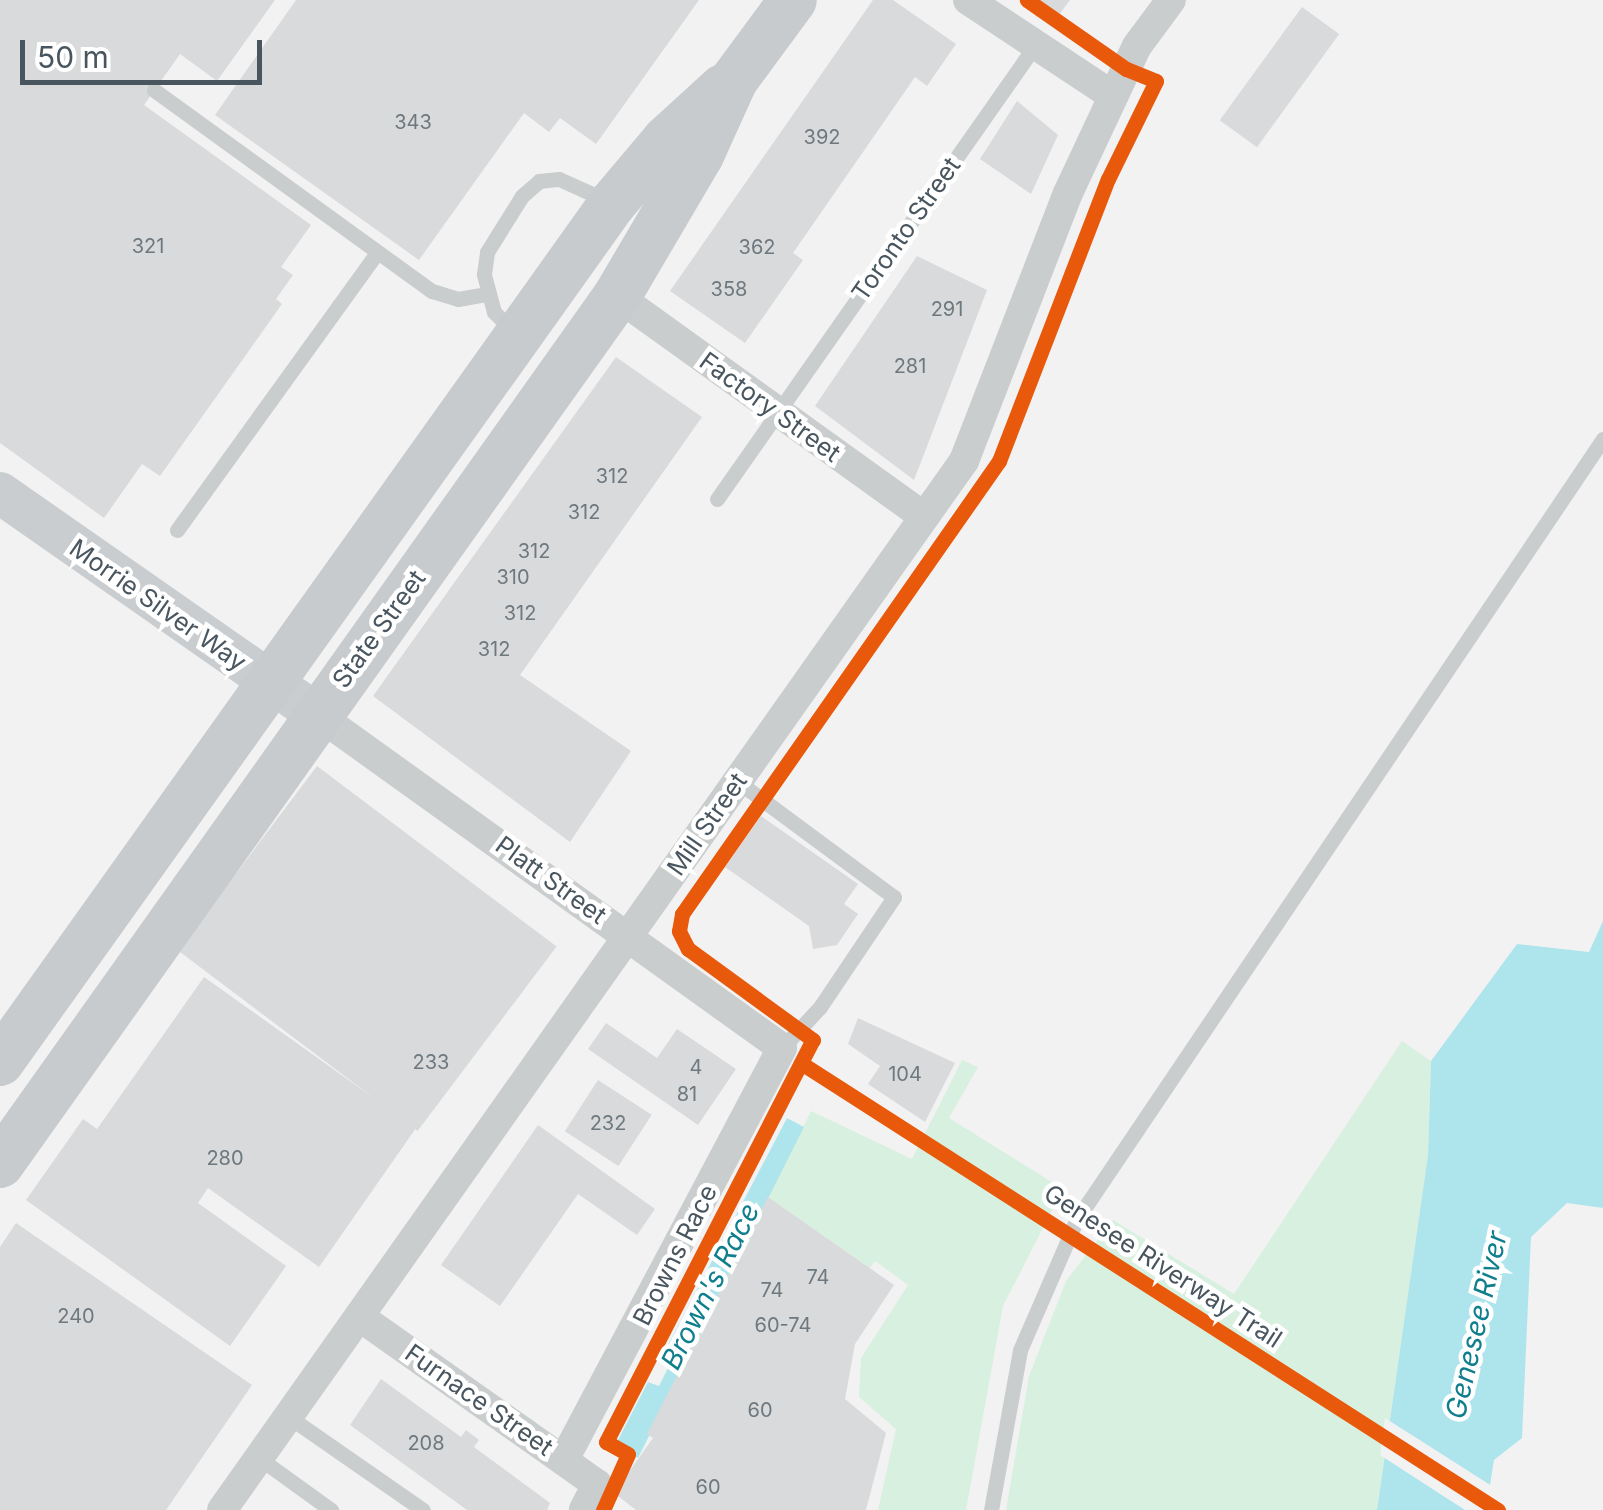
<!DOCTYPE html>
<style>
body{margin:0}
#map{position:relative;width:1603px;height:1510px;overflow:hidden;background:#f3f2f2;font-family:Inter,sans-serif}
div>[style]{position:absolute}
.green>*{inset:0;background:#d8f0df}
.water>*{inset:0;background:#aee5ed}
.pier>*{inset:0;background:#f3f2f2}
.building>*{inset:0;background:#d9dadb;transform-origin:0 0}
.path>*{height:6px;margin-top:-3px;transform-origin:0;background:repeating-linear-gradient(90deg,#b9c4c0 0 8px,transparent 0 13px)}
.lane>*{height:15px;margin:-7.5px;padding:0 7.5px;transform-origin:7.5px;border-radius:7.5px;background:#cacdce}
.street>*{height:30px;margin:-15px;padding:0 15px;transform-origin:15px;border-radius:15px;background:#cacdce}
.secondary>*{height:42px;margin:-21px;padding:0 21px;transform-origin:21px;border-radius:21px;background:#cacdd0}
.primary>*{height:48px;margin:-24px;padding:0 24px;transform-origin:24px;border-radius:24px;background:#c8cbcd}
.path-bridge>*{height:6px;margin-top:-3px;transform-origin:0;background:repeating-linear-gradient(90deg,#b9c4c0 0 8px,transparent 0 13px)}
.cycleway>*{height:15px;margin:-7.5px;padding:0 7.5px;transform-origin:7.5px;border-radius:7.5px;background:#e8590c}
span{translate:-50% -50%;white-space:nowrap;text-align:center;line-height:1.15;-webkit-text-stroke:9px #fff;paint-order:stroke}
.number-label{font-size:20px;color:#6e787f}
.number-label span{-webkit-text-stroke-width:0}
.street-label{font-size:25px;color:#49565f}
.water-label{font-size:28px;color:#0f7e8d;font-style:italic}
.scale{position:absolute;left:20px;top:40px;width:242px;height:45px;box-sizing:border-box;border:5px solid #49565f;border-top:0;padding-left:12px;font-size:30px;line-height:35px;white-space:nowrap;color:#49565f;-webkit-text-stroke:8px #fff;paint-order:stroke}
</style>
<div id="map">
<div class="green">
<div style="clip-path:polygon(1402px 1041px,1431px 1061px,1428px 1155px,1377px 1510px,1006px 1510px,1029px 1376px,1066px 1281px,1113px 1220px,1234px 1294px)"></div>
<div style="clip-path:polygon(962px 1060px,978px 1067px,949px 1118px,1063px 1189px,1003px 1306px,966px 1510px,878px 1510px,896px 1429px,859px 1397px,861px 1358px,908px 1285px,875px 1261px,870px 1268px,768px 1197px,811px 1111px,912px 1159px)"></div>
</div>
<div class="water">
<div style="clip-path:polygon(1603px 921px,1603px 1208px,1567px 1203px,1531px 1237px,1522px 1438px,1494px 1460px,1486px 1510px,1377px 1510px,1428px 1155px,1431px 1061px,1517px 944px,1589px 952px)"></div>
<div style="clip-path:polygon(787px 1118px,804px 1127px,638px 1458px,617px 1442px,648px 1382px,659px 1386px,677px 1350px,668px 1345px)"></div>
</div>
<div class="pier">
<div style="clip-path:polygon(1385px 1418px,1495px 1488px,1491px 1510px,1465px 1510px,1380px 1455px)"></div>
</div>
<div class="building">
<div style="clip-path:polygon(0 0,275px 0,217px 81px,180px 54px,144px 105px,311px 225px,281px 267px,293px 275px,276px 299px,282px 304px,160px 476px,142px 464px,104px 518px,0 443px)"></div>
<div style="clip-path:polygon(296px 0,699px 0,596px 144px,560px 118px,549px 132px,524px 113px,419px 260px,215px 115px)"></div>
<div style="clip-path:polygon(873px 0,893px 0,956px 44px,927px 86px,915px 77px,793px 253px,803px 260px,745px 343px,670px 291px)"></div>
<div style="clip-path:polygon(1038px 0,1070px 0,1058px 16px)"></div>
<div style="left:1302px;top:7px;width:46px;height:140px;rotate:36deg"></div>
<div style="clip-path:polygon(1017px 101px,1058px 135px,1031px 194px,980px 159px)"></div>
<div style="clip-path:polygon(917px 256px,987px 290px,914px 480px,815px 406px)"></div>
<div style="clip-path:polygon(616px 357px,702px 417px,520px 675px,631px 751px,570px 842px,373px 696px)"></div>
<div style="left:317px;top:766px;width:300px;height:231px;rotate:37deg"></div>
<div style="clip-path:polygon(761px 816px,858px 884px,844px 904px,858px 914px,837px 945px,813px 949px,809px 926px,725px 867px)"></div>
<div style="clip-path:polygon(204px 977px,416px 1128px,319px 1267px,208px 1188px,198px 1203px,286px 1266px,230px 1346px,26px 1200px,83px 1119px,97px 1129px)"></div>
<div style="clip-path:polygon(858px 1018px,955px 1063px,925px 1122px,868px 1084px,880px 1066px,848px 1044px)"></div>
<div style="clip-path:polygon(606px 1023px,657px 1058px,677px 1029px,736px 1069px,698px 1125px,588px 1049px)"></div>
<div style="left:598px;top:1080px;width:64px;height:61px;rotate:33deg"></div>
<div style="clip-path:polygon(538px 1125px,655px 1209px,637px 1235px,578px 1194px,500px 1306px,441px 1265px)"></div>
<div style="clip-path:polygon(768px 1197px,894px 1285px,855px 1344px,845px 1399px,886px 1433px,866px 1510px,636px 1510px,614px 1493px,653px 1438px,647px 1434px)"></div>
<div style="clip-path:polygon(16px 1223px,252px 1385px,166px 1510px,0 1510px,0 1247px)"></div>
<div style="clip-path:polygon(381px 1379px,461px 1437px,466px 1430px,479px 1440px,474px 1447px,550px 1503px,547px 1510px,467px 1510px,350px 1425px)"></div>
</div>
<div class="path">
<div style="left:806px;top:1066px;width:130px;rotate:33.1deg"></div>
</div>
<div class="lane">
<div style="left:154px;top:90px;width:343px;rotate:35.9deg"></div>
<div style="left:432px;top:291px;width:27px;rotate:17deg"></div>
<div style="left:458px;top:299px;width:28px;rotate:-10deg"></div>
<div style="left:515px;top:333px;width:30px;rotate:-135deg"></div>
<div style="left:494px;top:312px;width:39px;rotate:-105deg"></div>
<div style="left:484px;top:274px;width:22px;rotate:-82deg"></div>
<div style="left:487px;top:252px;width:66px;rotate:-58deg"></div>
<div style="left:522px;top:196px;width:23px;rotate:-41deg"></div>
<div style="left:539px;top:181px;width:20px;rotate:-6deg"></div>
<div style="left:559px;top:179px;width:54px;rotate:24.2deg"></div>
<div style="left:717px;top:499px;width:552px;rotate:-54.96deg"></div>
<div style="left:177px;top:530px;width:342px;rotate:-54.2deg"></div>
<div style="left:737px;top:781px;width:195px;rotate:36.5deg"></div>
<div style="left:894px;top:897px;width:133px;rotate:123.9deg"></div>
<div style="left:820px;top:1007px;width:56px;rotate:132.8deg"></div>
<div style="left:289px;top:1417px;width:163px;rotate:34.8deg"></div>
<div style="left:259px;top:1458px;width:89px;rotate:35.8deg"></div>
<div style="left:991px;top:1510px;width:163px;rotate:-79.7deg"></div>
<div style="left:1020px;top:1350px;width:143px;rotate:-66.5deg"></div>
<div style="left:1077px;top:1219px;width:941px;rotate:-56.01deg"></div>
</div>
<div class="street">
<div style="left:968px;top:0;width:174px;rotate:33.5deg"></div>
<div style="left:617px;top:296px;width:378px;rotate:35.7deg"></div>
<div style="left:318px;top:715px;width:571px;rotate:35.67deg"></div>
<div style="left:782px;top:1048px;width:466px;rotate:117.9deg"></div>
<div style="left:360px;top:1317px;width:290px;rotate:35.2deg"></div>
<div style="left:597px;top:1484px;width:29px;rotate:117deg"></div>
<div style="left:222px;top:1510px;width:1285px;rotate:-54.73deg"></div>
<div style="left:964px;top:461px;width:287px;rotate:-68.8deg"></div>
<div style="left:1068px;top:193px;width:162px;rotate:-64.9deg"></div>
<div style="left:1137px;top:46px;width:57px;rotate:-53.5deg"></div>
</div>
<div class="secondary">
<div style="left:0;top:493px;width:388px;rotate:34.9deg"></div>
</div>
<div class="primary">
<div style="left:0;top:1062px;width:1054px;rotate:-54.5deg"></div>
<div style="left:612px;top:204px;width:84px;rotate:-49.8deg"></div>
<div style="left:666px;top:140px;width:77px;rotate:-42.4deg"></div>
<div style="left:0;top:1164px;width:1065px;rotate:-54.59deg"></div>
<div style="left:617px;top:296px;width:164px;rotate:-59.5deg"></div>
<div style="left:700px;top:155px;width:82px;rotate:-65.6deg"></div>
<div style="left:734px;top:80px;width:99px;rotate:-53.6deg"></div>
</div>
<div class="path-bridge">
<div style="left:915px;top:1137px;width:692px;rotate:32.61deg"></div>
</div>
<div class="cycleway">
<div style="left:801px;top:1063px;width:828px;rotate:32.67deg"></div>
<div style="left:603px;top:1510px;width:61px;rotate:-65.9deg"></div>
<div style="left:628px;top:1454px;width:25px;rotate:-151deg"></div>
<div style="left:606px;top:1442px;width:452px;rotate:-62.8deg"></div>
<div style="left:813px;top:1040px;width:155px;rotate:-143.9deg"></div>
<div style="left:688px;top:949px;width:20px;rotate:-117deg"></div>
<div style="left:679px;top:931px;width:17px;rotate:-80deg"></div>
<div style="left:682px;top:914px;width:553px;rotate:-55.02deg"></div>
<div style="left:999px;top:461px;width:302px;rotate:-68.9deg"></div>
<div style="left:1108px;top:179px;width:109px;rotate:-63.9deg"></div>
<div style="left:1156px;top:81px;width:32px;rotate:-158deg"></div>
<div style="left:1126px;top:69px;width:121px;rotate:-145.1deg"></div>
</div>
<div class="number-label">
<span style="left:413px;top:122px">343</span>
<span style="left:822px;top:137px">392</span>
<span style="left:148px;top:246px">321</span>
<span style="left:757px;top:247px">362</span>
<span style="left:729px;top:289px">358</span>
<span style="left:947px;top:309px">291</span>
<span style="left:910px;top:366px">281</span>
<span style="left:612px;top:476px">312</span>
<span style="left:584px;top:512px">312</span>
<span style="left:534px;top:551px">312</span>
<span style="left:513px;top:577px">310</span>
<span style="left:520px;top:613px">312</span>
<span style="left:494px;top:649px">312</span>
<span style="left:431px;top:1062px">233</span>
<span style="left:696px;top:1067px">4</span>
<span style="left:905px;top:1074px">104</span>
<span style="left:687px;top:1094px">81</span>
<span style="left:608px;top:1123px">232</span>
<span style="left:225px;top:1158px">280</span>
<span style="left:818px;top:1277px">74</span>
<span style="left:772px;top:1290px">74</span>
<span style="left:76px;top:1316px">240</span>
<span style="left:783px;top:1325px">60-74</span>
<span style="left:760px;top:1410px">60</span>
<span style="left:426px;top:1443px">208</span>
<span style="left:708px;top:1487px">60</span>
</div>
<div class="street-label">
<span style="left:906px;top:229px;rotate:-55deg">Toronto Street</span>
<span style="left:770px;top:407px;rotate:36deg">Factory Street</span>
<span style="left:158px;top:605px;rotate:35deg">Morrie Silver Way</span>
<span style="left:379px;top:629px;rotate:-54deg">State Street</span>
<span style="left:707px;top:824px;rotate:-55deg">Mill Street</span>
<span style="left:551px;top:880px;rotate:36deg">Platt Street</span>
<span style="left:675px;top:1255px;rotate:-63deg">Browns Race</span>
<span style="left:1163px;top:1266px;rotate:33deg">Genesee Riverway Trail</span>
<span style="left:479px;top:1400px;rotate:35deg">Furnace Street</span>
</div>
<div class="water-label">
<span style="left:710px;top:1286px;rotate:-63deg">Brown's Race</span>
<span style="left:1476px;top:1325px;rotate:-77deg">Genesee River</span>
</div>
<div class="scale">50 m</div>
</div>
